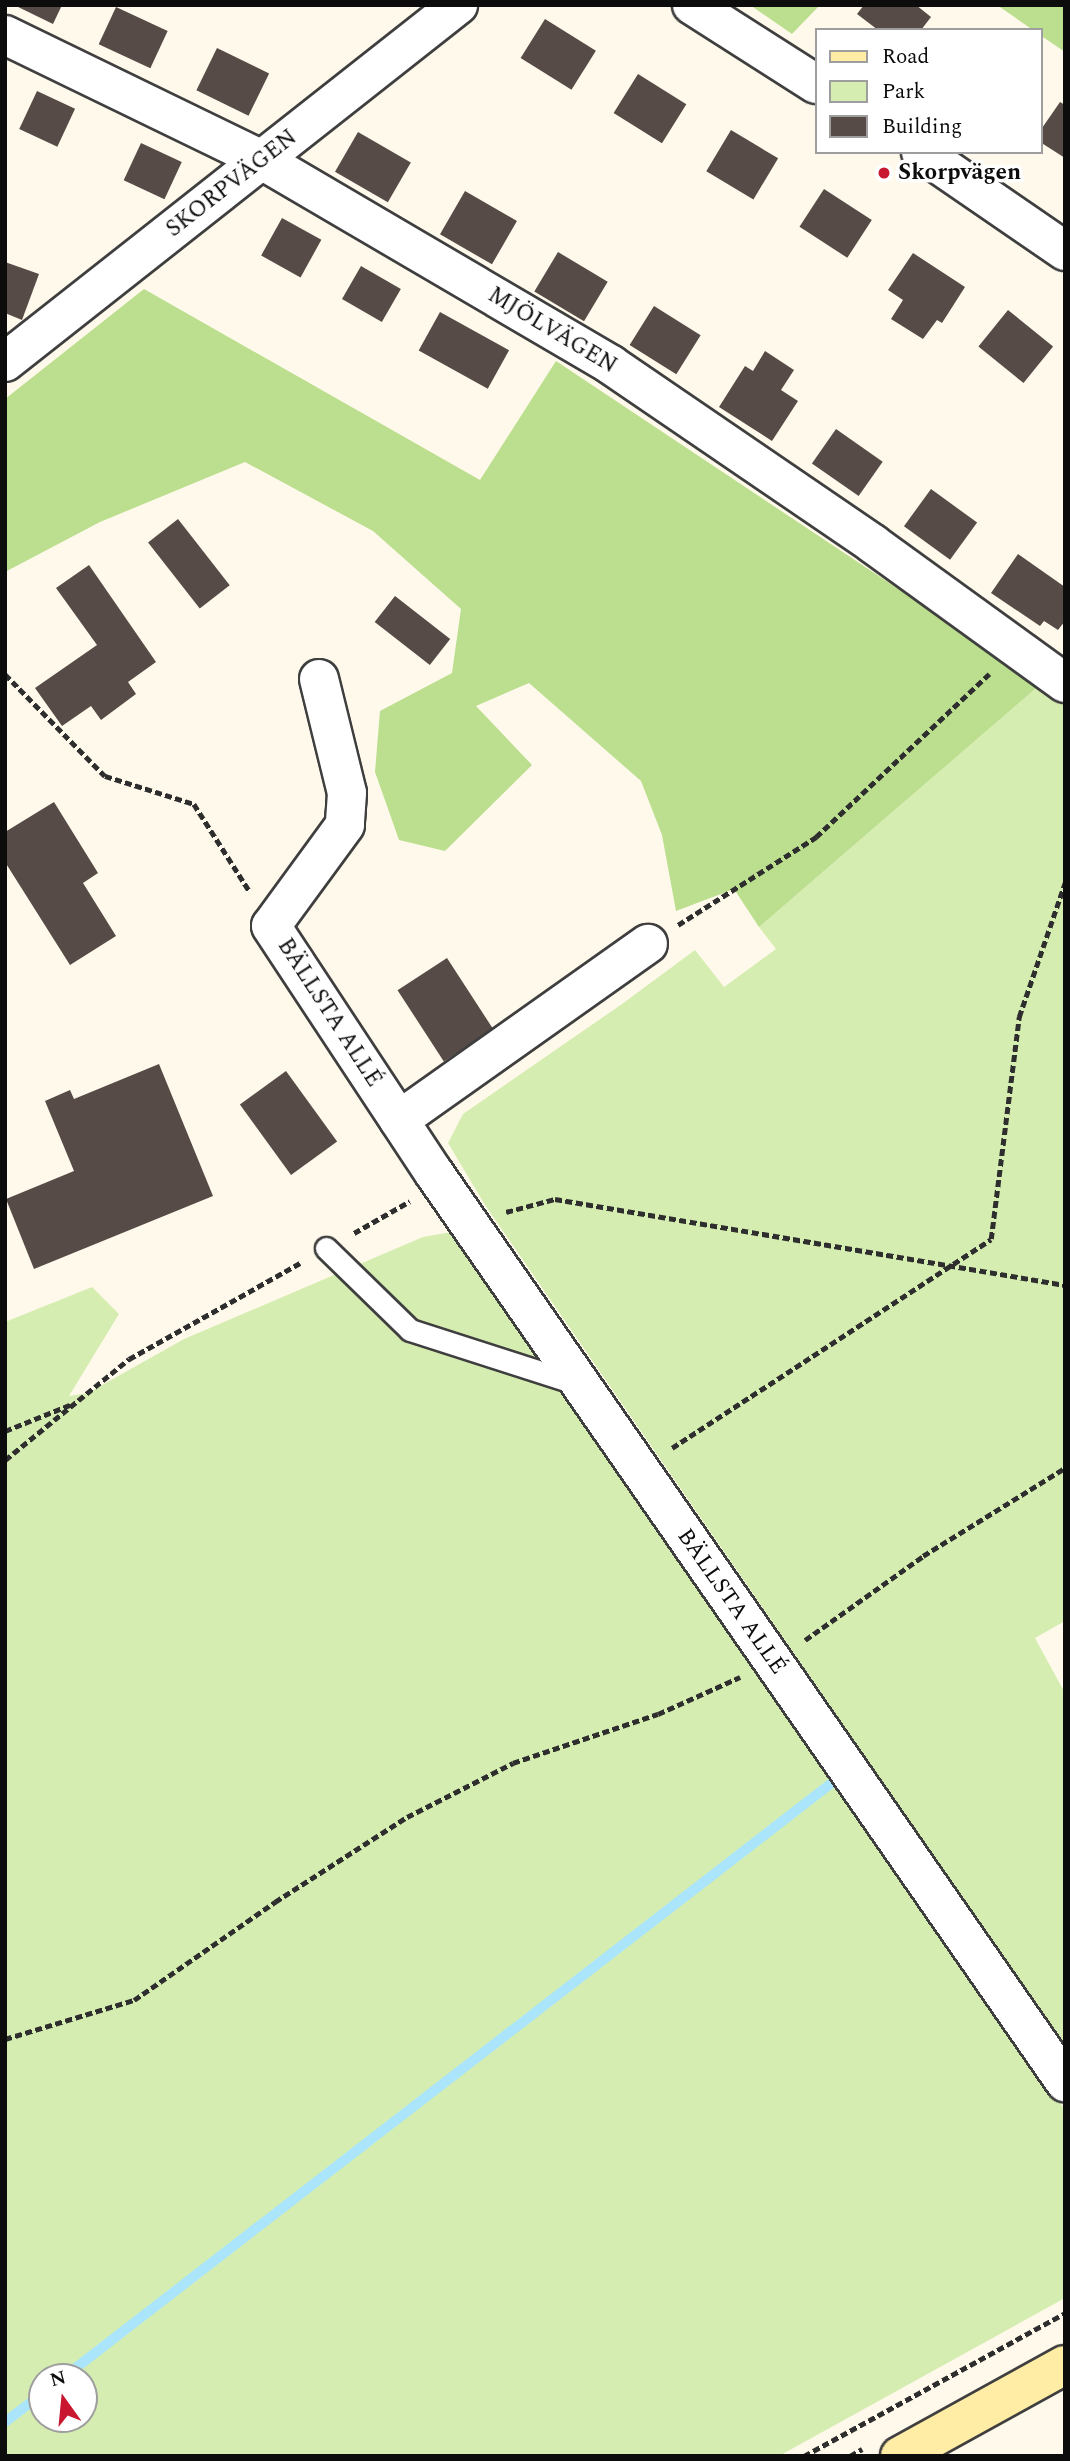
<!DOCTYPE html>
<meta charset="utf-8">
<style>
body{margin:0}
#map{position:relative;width:1070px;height:2461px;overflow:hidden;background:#fff9eb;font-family:Spectral,serif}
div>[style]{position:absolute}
.green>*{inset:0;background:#d6edb1}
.forest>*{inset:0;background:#bbdf8e}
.stream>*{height:10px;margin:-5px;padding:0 5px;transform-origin:5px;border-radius:5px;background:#aae5fc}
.building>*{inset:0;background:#564b47;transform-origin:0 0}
.path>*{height:4.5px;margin-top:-2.25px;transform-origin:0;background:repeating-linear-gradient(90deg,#2e2e2e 0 7px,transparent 0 10.5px)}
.roads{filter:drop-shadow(2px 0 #3f3f3f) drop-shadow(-2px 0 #3f3f3f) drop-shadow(0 2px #3f3f3f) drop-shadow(0 -2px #3f3f3f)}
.lane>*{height:21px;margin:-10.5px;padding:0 10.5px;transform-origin:10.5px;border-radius:10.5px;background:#fff}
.street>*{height:38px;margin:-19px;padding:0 19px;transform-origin:19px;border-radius:19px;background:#fff}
.secondary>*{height:38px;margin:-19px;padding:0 19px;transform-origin:19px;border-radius:19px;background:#ffeda6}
.dots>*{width:19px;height:19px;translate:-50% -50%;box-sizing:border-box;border:4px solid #fff;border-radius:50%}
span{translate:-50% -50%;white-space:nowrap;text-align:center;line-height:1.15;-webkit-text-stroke:7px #fff;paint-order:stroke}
.poi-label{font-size:23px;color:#0c0c0c;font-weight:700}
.left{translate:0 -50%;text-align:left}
.street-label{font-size:23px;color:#0c0c0c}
.frame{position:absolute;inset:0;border:7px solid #0c0c0c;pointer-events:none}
.legend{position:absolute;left:815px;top:28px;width:228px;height:126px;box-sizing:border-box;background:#fff;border:2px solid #9e9e9e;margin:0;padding:9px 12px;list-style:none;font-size:21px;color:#0c0c0c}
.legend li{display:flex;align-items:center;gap:14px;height:35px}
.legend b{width:35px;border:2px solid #9e9e9e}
.north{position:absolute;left:28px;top:2363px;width:70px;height:70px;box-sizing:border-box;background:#fff;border:2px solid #9e9e9e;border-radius:50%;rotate:345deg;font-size:19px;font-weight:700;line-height:28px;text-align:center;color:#0c0c0c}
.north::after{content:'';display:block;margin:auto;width:24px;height:32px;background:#c91730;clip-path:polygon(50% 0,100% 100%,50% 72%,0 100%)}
</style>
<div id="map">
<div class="green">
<div style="clip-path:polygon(1041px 684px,1065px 703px,1065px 1621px,1035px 1638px,1065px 1693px,1065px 2046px,485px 1205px,448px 1143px,463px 1114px,622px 1004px,695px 950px,724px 987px,776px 949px,759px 927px)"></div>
<div style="clip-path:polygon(evenodd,457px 1231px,489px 1261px,1065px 2110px,1065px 2298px,779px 2456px,5px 2456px,5px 1322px,92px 1287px,119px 1314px,69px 1396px,88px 1393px,184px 1339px,423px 1237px,457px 1231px,42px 2377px,84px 2377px,84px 2419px,42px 2419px,42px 2377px)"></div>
</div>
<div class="forest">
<div style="clip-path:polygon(750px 5px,820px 5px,792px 34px)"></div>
<div style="clip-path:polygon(997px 5px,1065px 5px,1065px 52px,1040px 35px,1040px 30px,1033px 30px)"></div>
<div style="clip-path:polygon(144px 289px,480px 480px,556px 361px,1041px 684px,759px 927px,734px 889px,676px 911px,662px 835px,641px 781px,529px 683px,476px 706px,532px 765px,445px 851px,399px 840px,375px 772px,380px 711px,452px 673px,461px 609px,373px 531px,245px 462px,100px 522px,5px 572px,5px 399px)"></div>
</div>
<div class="stream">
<div style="left:64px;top:2377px;width:984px;rotate:-37.73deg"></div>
<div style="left:5px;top:2422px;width:46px;rotate:-37.1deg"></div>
</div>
<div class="building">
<div style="clip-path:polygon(14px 5px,62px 5px,53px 24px)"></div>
<div style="clip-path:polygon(864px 5px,916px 5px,931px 17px,921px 30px,878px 30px,857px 14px)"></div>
<div style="left:116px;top:7px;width:57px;height:41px;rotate:25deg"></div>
<div style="left:545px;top:19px;width:60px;height:46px;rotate:32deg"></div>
<div style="left:217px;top:48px;width:58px;height:47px;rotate:26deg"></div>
<div style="left:638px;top:74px;width:57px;height:46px;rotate:32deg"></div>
<div style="left:37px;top:91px;width:42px;height:42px;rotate:25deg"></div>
<div style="clip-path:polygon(1060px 102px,1065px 105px,1065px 158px,1040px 142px,1040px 131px)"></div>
<div style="left:731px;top:130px;width:55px;height:48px;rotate:31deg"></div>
<div style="left:358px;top:132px;width:61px;height:46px;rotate:30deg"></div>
<div style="left:141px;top:143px;width:45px;height:41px;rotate:25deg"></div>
<div style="left:824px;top:189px;width:57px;height:45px;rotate:33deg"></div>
<div style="left:465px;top:191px;width:60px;height:50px;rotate:30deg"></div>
<div style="left:282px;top:218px;width:45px;height:43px;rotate:29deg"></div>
<div style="left:558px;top:252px;width:58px;height:46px;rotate:31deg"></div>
<div style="clip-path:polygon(913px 253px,965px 287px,942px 323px,937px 320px,923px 339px,891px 319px,903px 300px,888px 290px)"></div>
<div style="clip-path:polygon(5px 262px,39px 274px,22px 320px,5px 313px)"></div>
<div style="left:361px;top:266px;width:46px;height:38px;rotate:30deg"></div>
<div style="left:654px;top:306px;width:55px;height:46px;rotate:32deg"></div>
<div style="left:1008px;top:310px;width:58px;height:47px;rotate:39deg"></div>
<div style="left:440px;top:312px;width:79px;height:44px;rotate:29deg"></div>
<div style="clip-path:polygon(765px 351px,794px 370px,781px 390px,798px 401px,772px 441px,719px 407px,745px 366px,753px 371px)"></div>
<div style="left:836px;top:429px;width:57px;height:42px;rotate:35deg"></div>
<div style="left:931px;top:489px;width:57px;height:46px;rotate:36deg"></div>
<div style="left:178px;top:519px;width:84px;height:38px;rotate:52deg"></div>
<div style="clip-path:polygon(1018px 554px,1065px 587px,1065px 621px,1058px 630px,1044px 621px,1040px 626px,991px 593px)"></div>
<div style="clip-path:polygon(89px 565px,156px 662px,128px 682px,136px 694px,101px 720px,91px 706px,62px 726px,35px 688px,97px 645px,56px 588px)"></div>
<div style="left:395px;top:596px;width:70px;height:33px;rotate:38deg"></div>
<div style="clip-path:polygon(54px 802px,98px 873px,83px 883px,116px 936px,70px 965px,5px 862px,5px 832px)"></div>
<div style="left:447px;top:958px;width:85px;height:59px;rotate:57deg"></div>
<div style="clip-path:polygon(159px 1064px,213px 1196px,34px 1269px,6px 1199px,74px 1171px,45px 1101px,70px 1090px,74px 1099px)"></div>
<div style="left:286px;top:1071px;width:87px;height:57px;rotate:54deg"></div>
</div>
<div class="path">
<div style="left:5px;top:674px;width:143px;rotate:45.6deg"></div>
<div style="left:105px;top:776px;width:93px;rotate:17.5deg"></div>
<div style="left:194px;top:804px;width:104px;rotate:57.5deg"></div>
<div style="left:678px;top:925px;width:164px;rotate:-32.5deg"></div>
<div style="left:816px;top:837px;width:238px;rotate:-43.3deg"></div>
<div style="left:506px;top:1212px;width:51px;rotate:-14.9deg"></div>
<div style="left:555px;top:1199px;width:517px;rotate:9.57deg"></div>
<div style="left:354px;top:1233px;width:64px;rotate:-29.7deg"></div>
<div style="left:5px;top:1431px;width:72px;rotate:-21.9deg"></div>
<div style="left:672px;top:1448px;width:381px;rotate:-33.2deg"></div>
<div style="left:991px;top:1239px;width:224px;rotate:-82.8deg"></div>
<div style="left:1019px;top:1017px;width:142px;rotate:-71.1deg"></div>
<div style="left:5px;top:1460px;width:160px;rotate:-39.2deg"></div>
<div style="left:129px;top:1359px;width:196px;rotate:-29.3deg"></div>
<div style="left:805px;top:1640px;width:145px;rotate:-35.4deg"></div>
<div style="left:923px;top:1556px;width:167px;rotate:-31.8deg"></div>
<div style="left:5px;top:2039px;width:135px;rotate:-16.8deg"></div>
<div style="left:134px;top:2000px;width:172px;rotate:-34.8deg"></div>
<div style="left:275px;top:1902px;width:157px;rotate:-32.8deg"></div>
<div style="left:407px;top:1817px;width:119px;rotate:-27deg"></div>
<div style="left:513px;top:1763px;width:153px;rotate:-18.7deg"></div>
<div style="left:658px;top:1714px;width:90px;rotate:-24.3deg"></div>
<div style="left:804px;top:2456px;width:298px;rotate:-28.7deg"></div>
<div style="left:850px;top:2456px;width:14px;rotate:-30deg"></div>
</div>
<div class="roads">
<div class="lane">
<div style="left:326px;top:1248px;width:117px;rotate:44.3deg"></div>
<div style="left:410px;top:1330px;width:176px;rotate:17.8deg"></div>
</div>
<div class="street">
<div style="left:692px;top:5px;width:147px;rotate:32.5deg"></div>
<div style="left:5px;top:35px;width:286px;rotate:25.9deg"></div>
<div style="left:262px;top:160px;width:405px;rotate:30.4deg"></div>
<div style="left:611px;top:365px;width:317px;rotate:34.3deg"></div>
<div style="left:873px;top:544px;width:237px;rotate:35.9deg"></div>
<div style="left:921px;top:152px;width:175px;rotate:34.5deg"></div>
<div style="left:5px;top:362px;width:577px;rotate:-38.24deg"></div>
<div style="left:319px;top:679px;width:117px;rotate:76.2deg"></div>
<div style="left:347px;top:793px;width:32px;rotate:94deg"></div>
<div style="left:345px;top:825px;width:125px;rotate:126.2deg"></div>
<div style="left:271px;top:926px;width:296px;rotate:56.6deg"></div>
<div style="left:434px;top:1173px;width:1107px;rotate:55.23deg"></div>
<div style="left:399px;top:1120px;width:305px;rotate:-35.3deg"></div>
</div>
<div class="secondary">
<div style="left:900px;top:2456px;width:188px;rotate:-28.9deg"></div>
</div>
</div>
<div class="dots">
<div style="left:884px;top:173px;background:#c91730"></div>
</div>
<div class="poi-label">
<span class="left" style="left:898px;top:173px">Skorpvägen</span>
</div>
<div class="street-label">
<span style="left:232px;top:184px;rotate:-38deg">SKORPVÄGEN</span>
<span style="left:552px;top:331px;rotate:31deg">MJÖLVÄGEN</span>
<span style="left:329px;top:1013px;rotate:57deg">BÄLLSTA ALLÉ</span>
<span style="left:731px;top:1602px;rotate:55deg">BÄLLSTA ALLÉ</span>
</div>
<div class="frame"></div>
<ul class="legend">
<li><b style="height:9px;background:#ffeda6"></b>Road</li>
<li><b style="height:19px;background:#d6edb1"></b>Park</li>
<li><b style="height:19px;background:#564b47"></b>Building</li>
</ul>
<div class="north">N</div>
</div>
